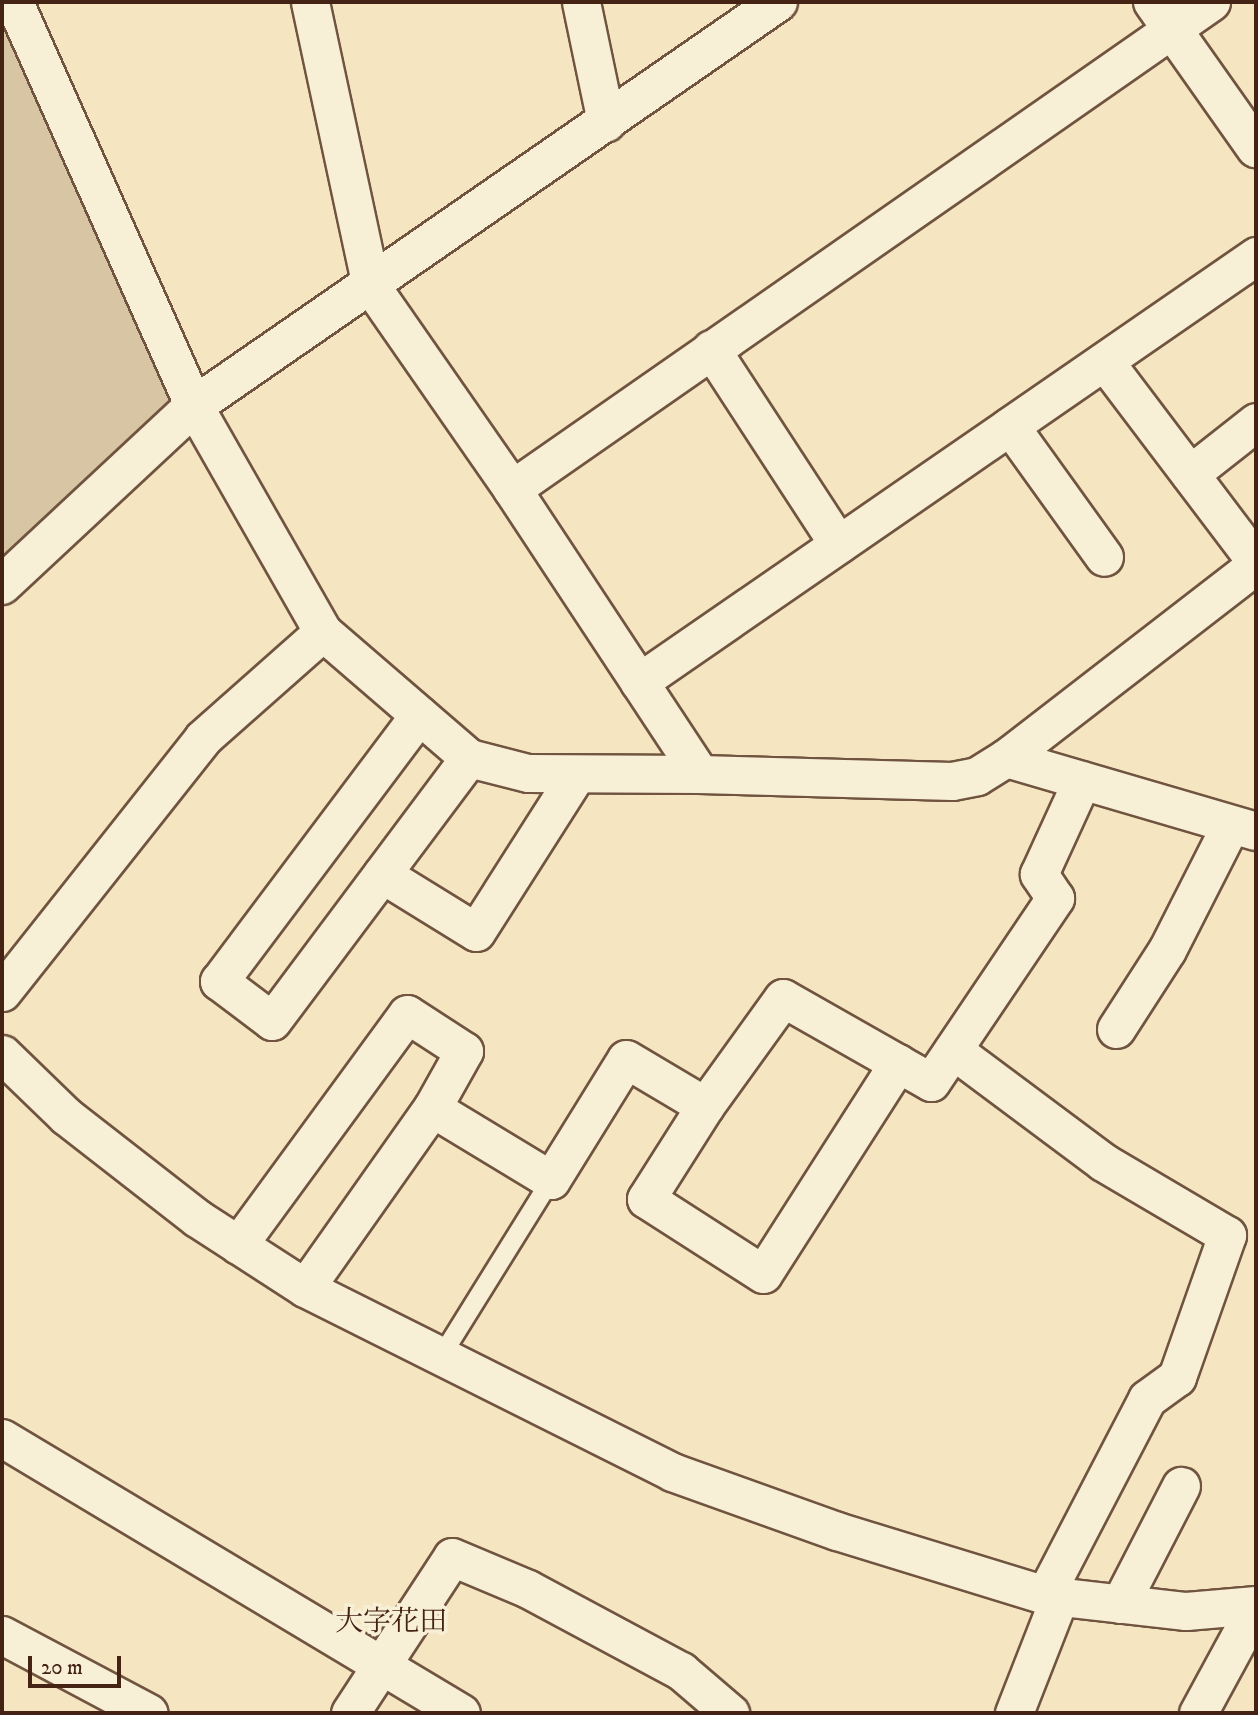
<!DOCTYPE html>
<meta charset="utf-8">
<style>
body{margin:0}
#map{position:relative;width:1258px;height:1715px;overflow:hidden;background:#f5e6c1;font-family:"IM FELL DW Pica","Noto Serif JP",serif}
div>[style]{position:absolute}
.green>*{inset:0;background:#d7c5a4}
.roads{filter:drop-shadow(2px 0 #705440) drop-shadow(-2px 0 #705440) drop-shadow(0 2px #705440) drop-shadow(0 -2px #705440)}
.service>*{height:18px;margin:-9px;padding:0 9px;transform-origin:9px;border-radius:9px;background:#f8efd7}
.minor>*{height:37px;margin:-18.5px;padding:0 18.5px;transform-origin:18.5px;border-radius:18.5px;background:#f8efd7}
.tertiary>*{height:38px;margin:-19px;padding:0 19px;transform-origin:19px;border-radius:19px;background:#f8efd7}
span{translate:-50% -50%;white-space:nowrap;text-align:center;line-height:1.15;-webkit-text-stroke:7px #f8efd7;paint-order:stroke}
.quarter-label{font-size:28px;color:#442315}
.frame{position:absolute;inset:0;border:4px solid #442315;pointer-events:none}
.scale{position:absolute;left:28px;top:1656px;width:93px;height:32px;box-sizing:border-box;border:4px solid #442315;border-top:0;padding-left:9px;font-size:21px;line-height:24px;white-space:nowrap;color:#442315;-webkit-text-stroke:5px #f8efd7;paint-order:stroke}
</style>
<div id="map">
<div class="green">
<div style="clip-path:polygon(2px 2px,180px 401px,2px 564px)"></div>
</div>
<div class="roads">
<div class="service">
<div style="left:442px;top:1355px;width:206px;rotate:-58.1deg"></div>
</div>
<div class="minor">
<div style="left:14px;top:2px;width:442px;rotate:66deg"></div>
<div style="left:194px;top:406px;width:260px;rotate:60.3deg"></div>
<div style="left:323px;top:632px;width:193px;rotate:40.8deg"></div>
<div style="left:469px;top:758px;width:61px;rotate:14.3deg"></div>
<div style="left:528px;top:773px;width:172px;rotate:0.3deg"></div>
<div style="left:700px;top:774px;width:252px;rotate:1.6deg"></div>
<div style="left:952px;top:781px;width:25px;rotate:-11deg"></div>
<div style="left:977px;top:776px;width:34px;rotate:-32deg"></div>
<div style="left:1006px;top:758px;width:260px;rotate:16.3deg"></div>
<div style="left:310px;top:2px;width:290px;rotate:77.9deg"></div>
<div style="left:371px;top:286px;width:247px;rotate:55.2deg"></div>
<div style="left:512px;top:489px;width:341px;rotate:56.6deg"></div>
<div style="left:581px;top:2px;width:123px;rotate:78.2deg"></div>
<div style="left:711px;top:349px;width:233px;rotate:56.9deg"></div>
<div style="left:1105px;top:362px;width:251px;rotate:52.9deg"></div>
<div style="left:1010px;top:426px;width:161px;rotate:54.3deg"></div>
<div style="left:1190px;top:474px;width:84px;rotate:-38.2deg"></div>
<div style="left:512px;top:489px;width:852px;rotate:-34.87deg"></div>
<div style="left:639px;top:682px;width:750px;rotate:-34.62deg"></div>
<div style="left:419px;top:715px;width:333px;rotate:126.9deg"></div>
<div style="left:219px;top:981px;width:66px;rotate:37deg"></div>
<div style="left:272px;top:1021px;width:329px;rotate:-53.2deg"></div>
<div style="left:1006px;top:758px;width:316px;rotate:-37.7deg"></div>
<div style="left:382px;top:874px;width:110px;rotate:31.7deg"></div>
<div style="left:476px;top:932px;width:186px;rotate:-57.5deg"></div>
<div style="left:2px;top:992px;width:324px;rotate:-51.6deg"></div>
<div style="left:203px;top:738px;width:160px;rotate:-41.5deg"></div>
<div style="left:1116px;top:1029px;width:94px;rotate:-57.2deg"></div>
<div style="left:1167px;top:950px;width:141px;rotate:-63.1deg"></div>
<div style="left:953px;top:1050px;width:187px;rotate:36.7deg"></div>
<div style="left:1103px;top:1162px;width:144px;rotate:30.5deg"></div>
<div style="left:1227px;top:1235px;width:151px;rotate:109.4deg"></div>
<div style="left:1177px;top:1377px;width:37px;rotate:144deg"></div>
<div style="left:1147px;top:1399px;width:221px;rotate:117.5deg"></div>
<div style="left:2px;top:1054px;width:89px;rotate:44.1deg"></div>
<div style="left:66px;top:1116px;width:166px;rotate:37.9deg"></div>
<div style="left:197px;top:1218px;width:129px;rotate:32.9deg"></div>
<div style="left:305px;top:1288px;width:411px;rotate:26.6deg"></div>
<div style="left:672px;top:1472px;width:175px;rotate:19.7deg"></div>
<div style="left:837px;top:1531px;width:218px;rotate:17.1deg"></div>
<div style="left:1045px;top:1595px;width:142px;rotate:6.5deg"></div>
<div style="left:1186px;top:1611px;width:70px;rotate:-4.9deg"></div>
<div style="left:898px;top:1063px;width:250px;rotate:122.6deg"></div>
<div style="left:763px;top:1274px;width:139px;rotate:-147.3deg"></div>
<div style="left:646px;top:1199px;width:110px;rotate:-57.6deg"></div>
<div style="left:705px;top:1106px;width:133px;rotate:-54.2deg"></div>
<div style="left:783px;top:998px;width:170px;rotate:29.6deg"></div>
<div style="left:931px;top:1082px;width:222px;rotate:-56deg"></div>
<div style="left:1055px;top:898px;width:29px;rotate:-124deg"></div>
<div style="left:1039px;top:874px;width:103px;rotate:-65.4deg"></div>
<div style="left:432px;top:1108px;width:139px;rotate:31.2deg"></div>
<div style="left:551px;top:1180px;width:142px;rotate:-58.2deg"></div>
<div style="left:626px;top:1059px;width:92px;rotate:30.7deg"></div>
<div style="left:238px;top:1245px;width:286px;rotate:-53.8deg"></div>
<div style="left:407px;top:1014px;width:68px;rotate:33deg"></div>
<div style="left:464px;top:1051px;width:65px;rotate:119.3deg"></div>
<div style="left:432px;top:1108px;width:220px;rotate:125.2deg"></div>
<div style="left:2px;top:1438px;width:535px;rotate:30.93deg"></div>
<div style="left:1120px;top:1604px;width:133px;rotate:-62.7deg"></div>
<div style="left:2px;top:1635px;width:166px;rotate:28deg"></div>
<div style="left:350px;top:1713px;width:186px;rotate:-56.8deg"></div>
<div style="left:452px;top:1557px;width:82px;rotate:22.8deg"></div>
<div style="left:528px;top:1589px;width:174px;rotate:28.2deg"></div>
<div style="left:681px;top:1671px;width:65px;rotate:40.6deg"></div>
<div style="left:1014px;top:1713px;width:123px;rotate:-68.6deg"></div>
<div style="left:1198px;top:1713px;width:122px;rotate:-61.5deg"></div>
</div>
<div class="tertiary">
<div style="left:1153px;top:2px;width:179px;rotate:54.8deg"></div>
<div style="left:2px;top:585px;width:262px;rotate:-43deg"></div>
<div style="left:194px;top:406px;width:710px;rotate:-34.67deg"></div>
</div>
</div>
<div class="quarter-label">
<span style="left:391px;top:1622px">大字花田</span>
</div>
<div class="frame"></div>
<div class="scale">20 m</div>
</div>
